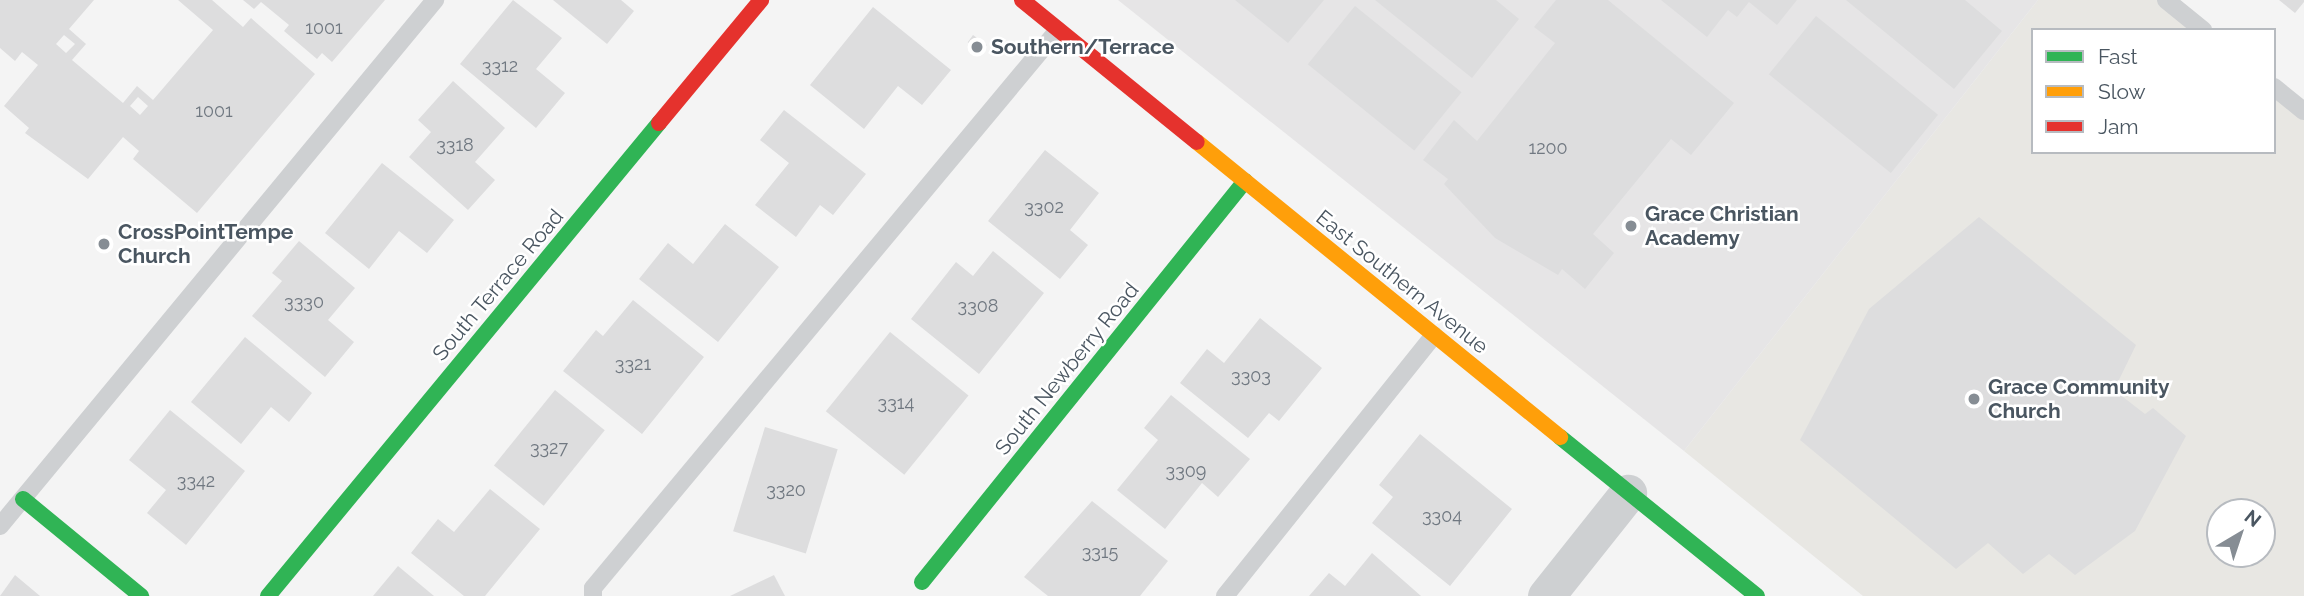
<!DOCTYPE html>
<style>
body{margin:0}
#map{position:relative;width:2304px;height:596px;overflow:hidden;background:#f4f4f4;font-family:Raleway,sans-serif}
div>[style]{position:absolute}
.commercial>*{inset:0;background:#e8e7e3}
.education>*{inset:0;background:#e6e5e6}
.building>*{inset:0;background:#ddddde;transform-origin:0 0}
.lane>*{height:18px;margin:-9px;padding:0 9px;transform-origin:9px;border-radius:9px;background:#ced0d2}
.street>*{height:37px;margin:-18.5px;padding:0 18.5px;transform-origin:18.5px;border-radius:18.5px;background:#ced0d2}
.fast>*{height:16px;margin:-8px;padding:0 8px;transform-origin:8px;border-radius:8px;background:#30b455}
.slow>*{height:16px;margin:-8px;padding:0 8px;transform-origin:8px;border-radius:8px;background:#ff9f0a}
.jam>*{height:16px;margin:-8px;padding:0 8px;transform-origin:8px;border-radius:8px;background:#e5322d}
.dots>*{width:19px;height:19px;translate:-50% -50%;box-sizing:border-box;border:4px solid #fff;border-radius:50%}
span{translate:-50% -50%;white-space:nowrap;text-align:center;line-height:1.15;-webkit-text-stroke:5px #fff;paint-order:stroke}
.number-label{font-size:18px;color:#707881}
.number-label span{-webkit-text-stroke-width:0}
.poi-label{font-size:21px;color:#4a5661;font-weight:700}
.left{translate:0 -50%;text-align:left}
.street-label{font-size:21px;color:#4a5661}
.legend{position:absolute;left:2031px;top:28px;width:245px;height:126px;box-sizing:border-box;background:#fff;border:2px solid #b7bbc0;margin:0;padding:9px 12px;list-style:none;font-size:21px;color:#4a5661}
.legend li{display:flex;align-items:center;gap:14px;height:35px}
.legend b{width:35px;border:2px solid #b7bbc0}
.north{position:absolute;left:2206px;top:498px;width:70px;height:70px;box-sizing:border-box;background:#fff;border:2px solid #b7bbc0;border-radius:50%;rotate:39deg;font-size:19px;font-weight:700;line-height:28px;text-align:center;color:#4a5661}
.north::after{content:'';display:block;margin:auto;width:24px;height:32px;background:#868d94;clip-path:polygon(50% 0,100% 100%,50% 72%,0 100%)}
</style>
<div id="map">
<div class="commercial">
<div style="clip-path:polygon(evenodd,2038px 0,2166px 0,2203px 30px,2033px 30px,2033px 152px,2274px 152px,2274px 87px,2304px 111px,2304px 596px,1863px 596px,1684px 451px,2038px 0,2220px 512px,2262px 512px,2262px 554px,2220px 554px,2220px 512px)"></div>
</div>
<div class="education">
<div style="clip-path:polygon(1118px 0,2038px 0,1684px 451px)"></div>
</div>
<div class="building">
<div style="clip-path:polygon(evenodd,0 0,94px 0,69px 29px,86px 44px,72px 60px,123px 103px,137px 86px,153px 100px,213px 30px,178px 0,212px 0,243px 27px,251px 18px,315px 74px,197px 213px,133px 159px,139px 151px,123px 137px,88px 179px,25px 133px,29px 128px,4px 106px,38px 65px,22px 52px,15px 61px,0 48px,0 0,64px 35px,75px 44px,66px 53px,56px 44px,64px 35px,0 0,138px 97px,148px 106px,140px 115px,130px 106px,138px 97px)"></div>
<div style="clip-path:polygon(243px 0,385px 0,332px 62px,322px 53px,317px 59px,284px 31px,289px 25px,261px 2px,254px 9px)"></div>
<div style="clip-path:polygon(513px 0,562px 38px,536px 69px,565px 93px,536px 128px,460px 64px)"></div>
<div style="clip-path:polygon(553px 0,621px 0,634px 11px,607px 44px)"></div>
<div style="clip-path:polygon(1235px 0,1324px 0,1288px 43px)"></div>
<div style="clip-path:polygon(1375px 0,1496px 0,1519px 19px,1472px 78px)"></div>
<div style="clip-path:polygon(1556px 0,1608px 0,1734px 103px,1691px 155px,1671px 139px,1593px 234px,1614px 253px,1585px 289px,1562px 269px,1558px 275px,1495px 238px,1444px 184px,1448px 179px,1423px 160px,1454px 120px,1477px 141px,1555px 43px,1534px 27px)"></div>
<div style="clip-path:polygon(1661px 0,1797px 0,1777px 25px,1749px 2px,1737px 17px,1728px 10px,1707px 37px)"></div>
<div style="clip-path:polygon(1846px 0,1965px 0,2002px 31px,1954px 89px)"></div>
<div style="clip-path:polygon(2279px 0,2304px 0,2304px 2px,2295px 13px)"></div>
<div style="left:1355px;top:6px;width:137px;height:75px;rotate:39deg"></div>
<div style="clip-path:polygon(873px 7px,951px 70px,922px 105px,898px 86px,864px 129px,810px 85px)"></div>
<div style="left:1816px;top:16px;width:157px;height:75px;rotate:39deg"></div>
<div style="left:973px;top:35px;width:17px;height:9px;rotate:36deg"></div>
<div style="clip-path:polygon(453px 81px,505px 128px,475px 162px,495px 180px,468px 210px,409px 157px,431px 132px,418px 120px)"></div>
<div style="clip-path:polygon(784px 110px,866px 174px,833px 215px,820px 205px,796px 237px,755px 205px,789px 163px,760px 140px)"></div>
<div style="clip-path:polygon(1045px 150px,1099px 193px,1070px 230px,1088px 245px,1060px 279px,988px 221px)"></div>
<div style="clip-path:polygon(382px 163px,454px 220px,427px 253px,399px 231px,369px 269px,325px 233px)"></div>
<div style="clip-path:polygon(1979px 217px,2136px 345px,2114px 390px,2145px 414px,2153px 408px,2186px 436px,2135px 531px,2075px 575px,2049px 554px,2023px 574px,1988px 543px,1956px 569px,1800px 440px,1869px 309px)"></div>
<div style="clip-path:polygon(725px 224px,779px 267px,718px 342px,639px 279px,668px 243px,693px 264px)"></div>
<div style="clip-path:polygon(299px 241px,355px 288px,328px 320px,354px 342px,325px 377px,252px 316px,282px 281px,272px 273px)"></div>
<div style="clip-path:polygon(993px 251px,1044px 293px,979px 374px,911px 319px,956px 262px,973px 276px)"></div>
<div style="clip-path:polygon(633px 300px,704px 357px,642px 434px,563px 371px,596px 330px,603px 336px)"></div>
<div style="clip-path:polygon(1260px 318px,1322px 368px,1279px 421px,1269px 413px,1248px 438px,1180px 383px,1207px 349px,1224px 363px)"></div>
<div style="left:890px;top:332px;width:101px;height:102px;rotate:39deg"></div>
<div style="clip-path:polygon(245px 337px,312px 393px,289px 422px,271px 407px,241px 444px,191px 402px)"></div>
<div style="left:555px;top:390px;width:64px;height:97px;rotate:39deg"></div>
<div style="clip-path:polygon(1171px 395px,1250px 459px,1218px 497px,1202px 483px,1165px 529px,1117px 490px,1158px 440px,1144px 428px)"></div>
<div style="clip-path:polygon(170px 410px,245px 471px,186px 545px,147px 513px,166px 490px,129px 460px)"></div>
<div style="left:765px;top:427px;width:76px;height:109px;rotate:17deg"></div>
<div style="clip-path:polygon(1420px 434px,1512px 509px,1450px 586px,1372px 523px,1393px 497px,1379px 485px)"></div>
<div style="clip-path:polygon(490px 489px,540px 529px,485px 596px,464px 596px,411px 553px,438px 519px,454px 532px)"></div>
<div style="clip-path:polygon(1092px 501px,1168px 561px,1140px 596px,1048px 596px,1024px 577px)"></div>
<div style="clip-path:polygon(1372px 553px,1421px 596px,1309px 596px,1329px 573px,1345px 586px)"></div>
<div style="clip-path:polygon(398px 566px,434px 596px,373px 596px)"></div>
<div style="clip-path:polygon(15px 575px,40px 596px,0 596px)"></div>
<div style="clip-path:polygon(774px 575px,785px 596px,730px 596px)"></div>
</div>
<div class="lane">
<div style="left:2166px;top:0;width:48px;rotate:39deg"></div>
<div style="left:2274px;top:87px;width:38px;rotate:39deg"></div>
<div style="left:0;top:526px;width:683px;rotate:-50.41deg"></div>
<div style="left:593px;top:596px;width:8px;rotate:-90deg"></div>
<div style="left:593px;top:588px;width:726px;rotate:-50.19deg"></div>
<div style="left:1225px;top:596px;width:334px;rotate:-51.3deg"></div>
</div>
<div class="street">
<div style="left:1546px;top:596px;width:132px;rotate:-51.5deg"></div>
</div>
<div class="fast">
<div style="left:1560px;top:437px;width:253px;rotate:38.9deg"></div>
<div style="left:23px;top:499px;width:153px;rotate:39.4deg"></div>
<div style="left:922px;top:582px;width:515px;rotate:-51.15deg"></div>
<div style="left:268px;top:596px;width:614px;rotate:-50.42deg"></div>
</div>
<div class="slow">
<div style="left:1197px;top:142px;width:468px;rotate:39.1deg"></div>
</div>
<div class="jam">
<div style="left:1022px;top:0;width:225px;rotate:39.1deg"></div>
<div style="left:659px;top:123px;width:160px;rotate:-50.3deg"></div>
</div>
<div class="dots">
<div style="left:977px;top:47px;background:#868d94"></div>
<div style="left:1631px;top:226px;background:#868d94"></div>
<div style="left:104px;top:244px;background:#868d94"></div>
<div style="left:1974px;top:399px;background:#868d94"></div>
</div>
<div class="number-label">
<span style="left:324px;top:28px">1001</span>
<span style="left:500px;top:66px">3312</span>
<span style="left:214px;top:111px">1001</span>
<span style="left:455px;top:145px">3318</span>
<span style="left:1548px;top:148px">1200</span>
<span style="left:1044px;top:207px">3302</span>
<span style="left:304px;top:302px">3330</span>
<span style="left:978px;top:306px">3308</span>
<span style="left:633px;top:364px">3321</span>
<span style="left:1251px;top:376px">3303</span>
<span style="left:896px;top:403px">3314</span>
<span style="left:549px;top:448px">3327</span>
<span style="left:1186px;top:471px">3309</span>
<span style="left:196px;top:481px">3342</span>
<span style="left:786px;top:490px">3320</span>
<span style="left:1442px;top:516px">3304</span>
<span style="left:1100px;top:552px">3315</span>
</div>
<div class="poi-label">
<span class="left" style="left:991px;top:47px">Southern/Terrace</span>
<span class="left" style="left:1645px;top:226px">Grace Christian<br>Academy</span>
<span class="left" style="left:118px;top:244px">CrossPointTempe<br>Church</span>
<span class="left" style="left:1988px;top:399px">Grace Community<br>Church</span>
</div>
<div class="street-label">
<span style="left:1402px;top:282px;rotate:39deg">East Southern Avenue</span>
<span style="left:498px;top:285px;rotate:-50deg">South Terrace Road</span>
<span style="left:1067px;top:369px;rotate:-51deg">South Newberry Road</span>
</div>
<ul class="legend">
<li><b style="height:9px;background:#30b455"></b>Fast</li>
<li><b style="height:9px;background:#ff9f0a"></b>Slow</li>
<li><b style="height:9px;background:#e5322d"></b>Jam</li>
</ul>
<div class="north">N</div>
</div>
